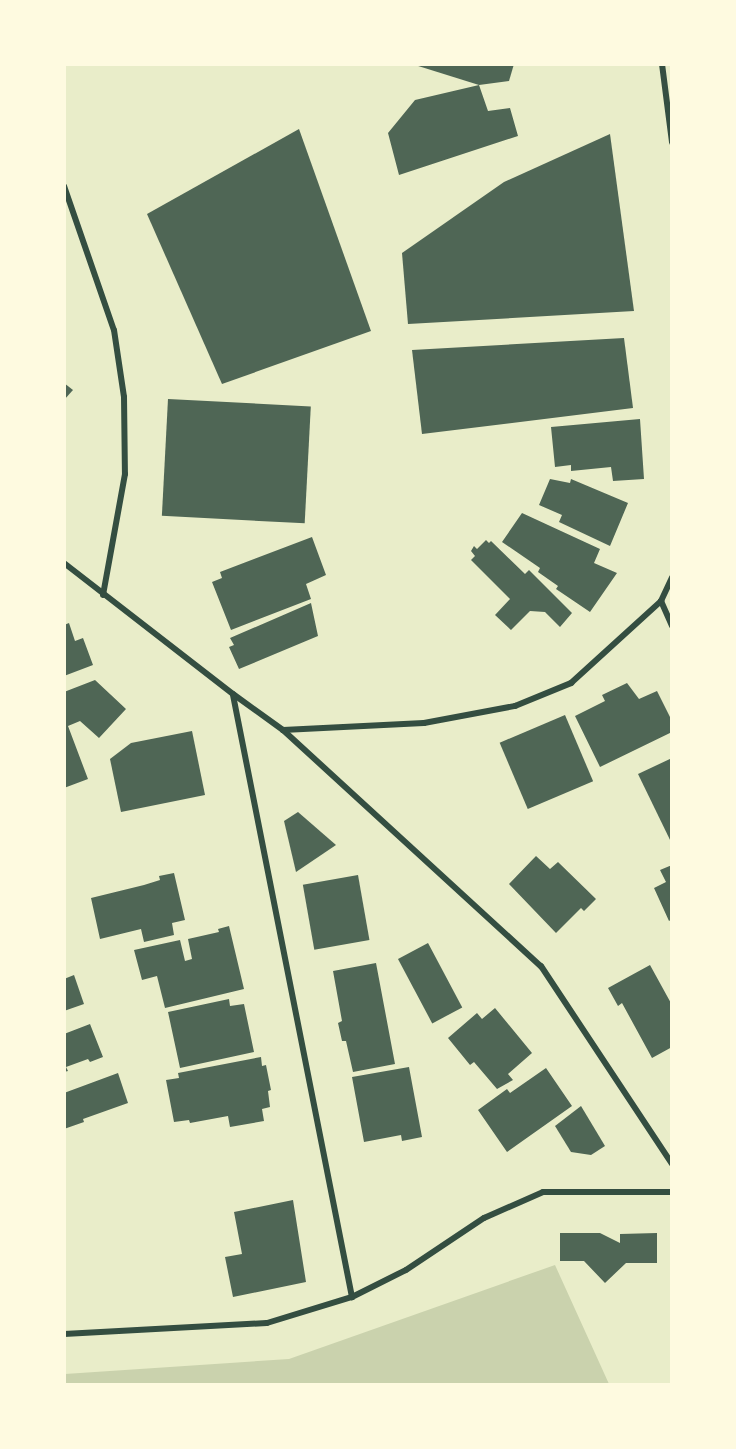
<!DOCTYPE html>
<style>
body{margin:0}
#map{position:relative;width:736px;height:1449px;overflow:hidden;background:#e9edc9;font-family:"Space Grotesk",sans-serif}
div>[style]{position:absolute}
.green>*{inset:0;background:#cad2ad}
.building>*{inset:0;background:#4f6655;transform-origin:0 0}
.minor>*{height:6px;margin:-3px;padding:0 3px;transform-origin:3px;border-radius:3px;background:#344e41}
span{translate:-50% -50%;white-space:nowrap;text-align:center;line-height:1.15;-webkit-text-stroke:4.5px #fefae0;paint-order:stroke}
.frame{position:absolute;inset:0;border:66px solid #fefae0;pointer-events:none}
</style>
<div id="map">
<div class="green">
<div style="clip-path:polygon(555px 1265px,609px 1384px,65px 1384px,65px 1374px,289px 1359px)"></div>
</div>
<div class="building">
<div style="clip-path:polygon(514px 64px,509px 81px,479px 85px,415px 65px)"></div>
<div style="clip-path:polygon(479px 85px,488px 111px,510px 108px,518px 136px,399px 175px,388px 133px,415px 100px)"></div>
<div style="clip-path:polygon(299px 129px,371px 331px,222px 384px,147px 214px)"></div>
<div style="clip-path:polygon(610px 134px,634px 311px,408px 324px,402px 253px,504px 182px)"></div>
<div style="clip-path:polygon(624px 338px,633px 408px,422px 434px,412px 350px)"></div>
<div style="clip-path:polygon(64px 383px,73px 390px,64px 400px)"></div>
<div style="left:168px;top:399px;width:143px;height:117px;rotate:3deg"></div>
<div style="clip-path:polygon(640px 419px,644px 479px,613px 481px,611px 467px,571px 471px,571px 465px,555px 467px,551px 427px)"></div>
<div style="clip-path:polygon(550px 479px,570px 483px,571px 479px,628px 503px,610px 546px,559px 522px,562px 515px,539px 505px)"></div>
<div style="clip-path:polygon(522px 513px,600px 549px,594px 563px,617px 573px,590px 612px,556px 589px,558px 586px,538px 572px,540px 568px,502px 542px)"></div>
<div style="clip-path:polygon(312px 537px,326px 575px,306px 584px,311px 599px,231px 630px,212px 582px,222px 578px,220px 572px)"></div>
<div style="clip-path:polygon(486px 540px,489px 543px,491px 541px,525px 574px,529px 570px,572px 613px,560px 627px,545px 612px,530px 611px,511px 630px,495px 615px,510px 599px,471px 560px,475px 556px,471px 551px,474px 546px,477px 549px)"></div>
<div style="clip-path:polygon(311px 603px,318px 636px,239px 669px,229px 647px,234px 645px,230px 638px)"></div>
<div style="clip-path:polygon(69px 623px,75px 641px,83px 638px,93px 665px,64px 676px,64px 625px)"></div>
<div style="clip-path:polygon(95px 680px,126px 709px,99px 738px,80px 721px,68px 726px,88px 779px,64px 788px,64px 692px)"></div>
<div style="clip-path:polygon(627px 683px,639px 699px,657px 691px,672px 721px,672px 732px,600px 767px,575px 716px,605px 701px,602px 695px)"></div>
<div style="left:565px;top:715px;width:72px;height:71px;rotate:67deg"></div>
<div style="clip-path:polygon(192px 731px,205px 795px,121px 812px,110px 759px,131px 743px)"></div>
<div style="clip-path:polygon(672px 758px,672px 844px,638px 774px)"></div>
<div style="clip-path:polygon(298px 812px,336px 845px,296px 872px,284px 821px)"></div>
<div style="clip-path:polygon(536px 856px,550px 869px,558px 862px,596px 899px,584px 911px,581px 908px,556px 933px,509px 884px)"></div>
<div style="clip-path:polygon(672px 865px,672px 919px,669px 921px,654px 888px,666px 882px,660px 870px)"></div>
<div style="clip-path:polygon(174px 873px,185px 920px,172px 923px,174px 935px,144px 942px,141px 929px,100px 939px,91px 898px,144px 885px,160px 880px,159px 876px)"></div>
<div style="left:358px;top:875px;width:66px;height:56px;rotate:80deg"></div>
<div style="clip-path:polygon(229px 926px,244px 989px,165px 1008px,157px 976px,142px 980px,134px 950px,180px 940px,185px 961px,192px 959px,188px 939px,219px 932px,218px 929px)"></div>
<div style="left:428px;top:943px;width:73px;height:34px;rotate:62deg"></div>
<div style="clip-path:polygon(376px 963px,395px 1064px,353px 1072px,346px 1041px,342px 1041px,338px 1023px,342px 1021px,333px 971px)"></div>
<div style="clip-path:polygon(650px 965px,672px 1005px,672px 1047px,652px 1058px,622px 1003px,618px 1006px,608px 988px)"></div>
<div style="clip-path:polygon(74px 975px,84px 1004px,64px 1011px,64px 979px)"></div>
<div style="clip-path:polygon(229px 999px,230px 1006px,244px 1004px,254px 1052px,180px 1068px,168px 1012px)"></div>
<div style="clip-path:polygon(495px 1008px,532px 1053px,508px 1074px,513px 1080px,497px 1089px,474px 1062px,470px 1065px,448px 1038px,477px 1013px,482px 1019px)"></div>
<div style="clip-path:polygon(90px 1024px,103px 1057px,90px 1062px,88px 1059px,66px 1067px,68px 1071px,64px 1072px,64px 1034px)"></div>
<div style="clip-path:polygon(261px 1057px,262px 1066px,266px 1065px,271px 1090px,268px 1091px,270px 1107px,262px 1109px,264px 1121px,230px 1127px,228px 1116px,190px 1123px,189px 1120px,174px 1122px,166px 1080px,179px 1078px,178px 1073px)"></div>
<div style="clip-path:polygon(409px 1067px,422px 1137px,402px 1141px,401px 1135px,364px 1142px,352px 1077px)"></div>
<div style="clip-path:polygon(546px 1068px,572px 1106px,507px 1152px,478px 1110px,507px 1089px,510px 1093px)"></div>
<div style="clip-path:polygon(118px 1073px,128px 1103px,83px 1119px,84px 1122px,64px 1129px,64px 1093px)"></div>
<div style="clip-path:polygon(581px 1106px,605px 1146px,591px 1155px,571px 1152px,555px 1126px)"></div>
<div style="clip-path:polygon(293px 1200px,306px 1282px,233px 1297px,225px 1257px,242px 1254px,234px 1212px)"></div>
<div style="clip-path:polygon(560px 1233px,600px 1233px,620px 1243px,620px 1234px,657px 1233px,657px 1263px,626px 1263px,605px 1283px,584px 1261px,560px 1261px)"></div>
</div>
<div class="minor">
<div style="left:662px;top:64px;width:79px;rotate:82.7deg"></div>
<div style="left:64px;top:186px;width:152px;rotate:70.9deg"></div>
<div style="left:114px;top:330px;width:68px;rotate:81.5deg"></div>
<div style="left:124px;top:397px;width:77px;rotate:89.3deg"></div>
<div style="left:125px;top:474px;width:123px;rotate:100.3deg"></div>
<div style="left:64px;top:563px;width:214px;rotate:37.8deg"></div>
<div style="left:233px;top:694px;width:62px;rotate:35.8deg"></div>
<div style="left:283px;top:730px;width:350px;rotate:42.5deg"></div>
<div style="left:541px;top:966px;width:237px;rotate:56.5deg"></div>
<div style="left:661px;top:601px;width:27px;rotate:66deg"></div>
<div style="left:233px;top:695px;width:614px;rotate:78.82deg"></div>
<div style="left:283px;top:730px;width:141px;rotate:-2.8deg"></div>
<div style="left:424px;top:723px;width:93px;rotate:-10.6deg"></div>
<div style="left:515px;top:706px;width:61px;rotate:-22.3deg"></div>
<div style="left:571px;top:683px;width:122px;rotate:-42.3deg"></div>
<div style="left:661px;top:601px;width:26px;rotate:-65deg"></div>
<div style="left:64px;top:1334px;width:203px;rotate:-3.1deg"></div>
<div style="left:267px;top:1323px;width:89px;rotate:-17deg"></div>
<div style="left:352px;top:1297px;width:60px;rotate:-26.6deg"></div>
<div style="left:406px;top:1270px;width:94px;rotate:-33.7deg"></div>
<div style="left:484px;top:1218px;width:64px;rotate:-23.8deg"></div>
<div style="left:543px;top:1192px;width:129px"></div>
</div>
<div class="frame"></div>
</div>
